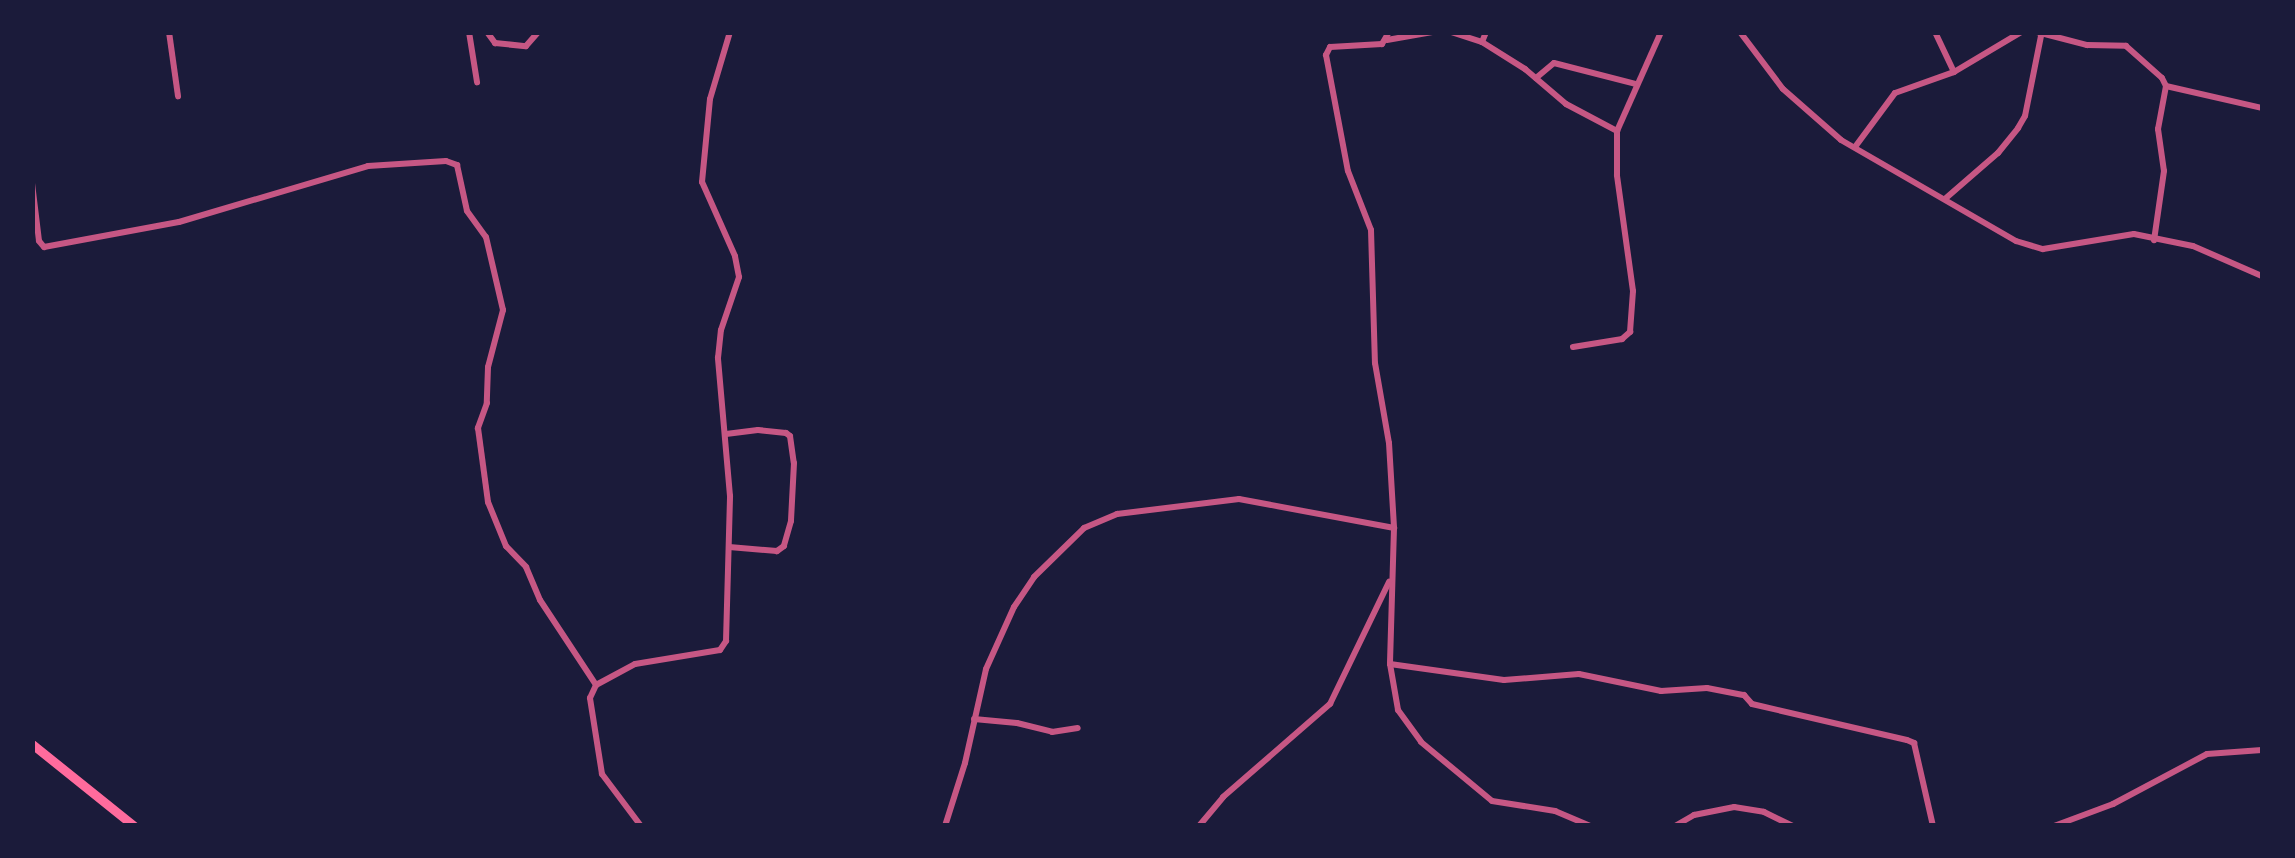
<!DOCTYPE html>
<style>
body{margin:0}
#map{position:relative;width:2295px;height:858px;overflow:hidden;background:#1b1b3a;font-family:Lora,serif}
div>[style]{position:absolute}
.minor>*{height:6px;margin:-3px;padding:0 3px;transform-origin:3px;border-radius:3px;background:#c65784}
.secondary>*{height:9px;margin:-4.5px;padding:0 4.5px;transform-origin:4.5px;border-radius:4.5px;background:#ff6b9d}
span{translate:-50% -50%;white-space:nowrap;text-align:center;line-height:1.15;-webkit-text-stroke:10px #1b1b3a;paint-order:stroke}
.frame{position:absolute;inset:0;border:35px solid #1b1b3a;pointer-events:none}
</style>
<div id="map">
<div class="minor">
<div style="left:169px;top:32px;width:65px;rotate:82deg"></div>
<div style="left:469px;top:32px;width:51px;rotate:80.9deg"></div>
<div style="left:487px;top:32px;width:14px;rotate:54deg"></div>
<div style="left:495px;top:43px;width:31px;rotate:6deg"></div>
<div style="left:526px;top:46px;width:18px;rotate:-49deg"></div>
<div style="left:1389px;top:32px;width:14px;rotate:120deg"></div>
<div style="left:1382px;top:44px;width:52px;rotate:176.7deg"></div>
<div style="left:1330px;top:47px;width:9px;rotate:117deg"></div>
<div style="left:1326px;top:55px;width:118px;rotate:79.3deg"></div>
<div style="left:1348px;top:171px;width:63px;rotate:68.7deg"></div>
<div style="left:1371px;top:230px;width:133px;rotate:88.3deg"></div>
<div style="left:1375px;top:363px;width:81px;rotate:80.1deg"></div>
<div style="left:1389px;top:443px;width:85px;rotate:86.6deg"></div>
<div style="left:1394px;top:528px;width:136px;rotate:91.7deg"></div>
<div style="left:1390px;top:664px;width:47px;rotate:80.1deg"></div>
<div style="left:1398px;top:710px;width:39px;rotate:54deg"></div>
<div style="left:1421px;top:742px;width:92px;rotate:39.7deg"></div>
<div style="left:1492px;top:801px;width:64px;rotate:9deg"></div>
<div style="left:1555px;top:811px;width:39px;rotate:23deg"></div>
<div style="left:1451px;top:32px;width:33px;rotate:18deg"></div>
<div style="left:1482px;top:42px;width:51px;rotate:32.1deg"></div>
<div style="left:1525px;top:69px;width:54px;rotate:40.5deg"></div>
<div style="left:1566px;top:104px;width:58px;rotate:27.9deg"></div>
<div style="left:1740px;top:32px;width:71px;rotate:53deg"></div>
<div style="left:1783px;top:89px;width:77px;rotate:41.3deg"></div>
<div style="left:1841px;top:140px;width:202px;rotate:30deg"></div>
<div style="left:2016px;top:241px;width:28px;rotate:17deg"></div>
<div style="left:2043px;top:249px;width:92px;rotate:-9.4deg"></div>
<div style="left:2134px;top:234px;width:60px;rotate:11.5deg"></div>
<div style="left:2193px;top:246px;width:75px;rotate:23.5deg"></div>
<div style="left:1935px;top:32px;width:44px;rotate:64.6deg"></div>
<div style="left:2037px;top:32px;width:52px;rotate:14.6deg"></div>
<div style="left:2087px;top:45px;width:39px;rotate:1deg"></div>
<div style="left:2126px;top:46px;width:48px;rotate:41.6deg"></div>
<div style="left:2162px;top:78px;width:9px;rotate:63deg"></div>
<div style="left:2166px;top:86px;width:44px;rotate:100.5deg"></div>
<div style="left:2158px;top:129px;width:42px;rotate:81.9deg"></div>
<div style="left:2164px;top:171px;width:70px;rotate:98.2deg"></div>
<div style="left:1387px;top:40px;width:46px;rotate:-10.1deg"></div>
<div style="left:1482px;top:42px;width:11px;rotate:-68deg"></div>
<div style="left:1536px;top:78px;width:23px;rotate:-40deg"></div>
<div style="left:1554px;top:63px;width:85px;rotate:14.4deg"></div>
<div style="left:2166px;top:86px;width:98px;rotate:12.9deg"></div>
<div style="left:1855px;top:147px;width:67px;rotate:-53.5deg"></div>
<div style="left:1895px;top:93px;width:63px;rotate:-19.6deg"></div>
<div style="left:1954px;top:72px;width:78px;rotate:-30.8deg"></div>
<div style="left:32px;top:183px;width:58px;rotate:83.1deg"></div>
<div style="left:39px;top:241px;width:8px;rotate:50deg"></div>
<div style="left:44px;top:247px;width:137px;rotate:-10.5deg"></div>
<div style="left:179px;top:222px;width:197px;rotate:-16.5deg"></div>
<div style="left:368px;top:166px;width:78px;rotate:-3.7deg"></div>
<div style="left:446px;top:161px;width:12px;rotate:20deg"></div>
<div style="left:457px;top:165px;width:47px;rotate:77.7deg"></div>
<div style="left:467px;top:211px;width:32px;rotate:54deg"></div>
<div style="left:486px;top:237px;width:75px;rotate:76.9deg"></div>
<div style="left:503px;top:310px;width:59px;rotate:104.7deg"></div>
<div style="left:488px;top:367px;width:36px;rotate:92deg"></div>
<div style="left:487px;top:403px;width:27px;rotate:110deg"></div>
<div style="left:478px;top:428px;width:75px;rotate:82.3deg"></div>
<div style="left:488px;top:502px;width:48px;rotate:67.8deg"></div>
<div style="left:506px;top:546px;width:29px;rotate:46deg"></div>
<div style="left:526px;top:567px;width:36px;rotate:67deg"></div>
<div style="left:540px;top:600px;width:102px;rotate:56.6deg"></div>
<div style="left:1946px;top:198px;width:69px;rotate:-40.9deg"></div>
<div style="left:1998px;top:153px;width:32px;rotate:-51deg"></div>
<div style="left:2018px;top:128px;width:14px;rotate:-60deg"></div>
<div style="left:2025px;top:116px;width:82px;rotate:-78.7deg"></div>
<div style="left:1573px;top:347px;width:50px;rotate:-9.3deg"></div>
<div style="left:1622px;top:339px;width:11px;rotate:-41deg"></div>
<div style="left:1630px;top:332px;width:41px;rotate:-85.8deg"></div>
<div style="left:1633px;top:291px;width:117px;rotate:-97.9deg"></div>
<div style="left:1617px;top:175px;width:44px;rotate:-90deg"></div>
<div style="left:1617px;top:131px;width:108px;rotate:-66deg"></div>
<div style="left:726px;top:434px;width:32px;rotate:-7deg"></div>
<div style="left:758px;top:430px;width:28px;rotate:6deg"></div>
<div style="left:786px;top:433px;width:5px;rotate:37deg"></div>
<div style="left:790px;top:436px;width:27px;rotate:82deg"></div>
<div style="left:794px;top:463px;width:58px;rotate:93deg"></div>
<div style="left:791px;top:521px;width:26px;rotate:106deg"></div>
<div style="left:784px;top:546px;width:9px;rotate:144deg"></div>
<div style="left:777px;top:551px;width:48px;rotate:-175.2deg"></div>
<div style="left:1390px;top:664px;width:115px;rotate:8deg"></div>
<div style="left:1504px;top:680px;width:75px;rotate:-4.6deg"></div>
<div style="left:1579px;top:674px;width:84px;rotate:11.7deg"></div>
<div style="left:1661px;top:691px;width:46px;rotate:-3.7deg"></div>
<div style="left:1707px;top:688px;width:38px;rotate:11deg"></div>
<div style="left:1744px;top:695px;width:12px;rotate:48deg"></div>
<div style="left:1752px;top:704px;width:159px;rotate:13.1deg"></div>
<div style="left:1907px;top:740px;width:8px;rotate:23deg"></div>
<div style="left:1914px;top:743px;width:85px;rotate:77.1deg"></div>
<div style="left:974px;top:719px;width:43px;rotate:5.3deg"></div>
<div style="left:1017px;top:723px;width:36px;rotate:14deg"></div>
<div style="left:1052px;top:732px;width:26px;rotate:-9deg"></div>
<div style="left:641px;top:826px;width:65px;rotate:-126.9deg"></div>
<div style="left:602px;top:774px;width:77px;rotate:-99deg"></div>
<div style="left:590px;top:698px;width:14px;rotate:-65deg"></div>
<div style="left:596px;top:685px;width:44px;rotate:-28.3deg"></div>
<div style="left:635px;top:664px;width:86px;rotate:-9.4deg"></div>
<div style="left:720px;top:650px;width:11px;rotate:-56deg"></div>
<div style="left:726px;top:641px;width:145px;rotate:-88.4deg"></div>
<div style="left:730px;top:496px;width:139px;rotate:-95deg"></div>
<div style="left:718px;top:358px;width:28px;rotate:-84deg"></div>
<div style="left:721px;top:330px;width:56px;rotate:-71.2deg"></div>
<div style="left:739px;top:277px;width:21px;rotate:-101deg"></div>
<div style="left:735px;top:256px;width:81px;rotate:-114deg"></div>
<div style="left:702px;top:182px;width:83px;rotate:-84.5deg"></div>
<div style="left:710px;top:99px;width:70px;rotate:-73.4deg"></div>
<div style="left:945px;top:826px;width:66px;rotate:-72.4deg"></div>
<div style="left:965px;top:763px;width:96px;rotate:-77.4deg"></div>
<div style="left:986px;top:669px;width:68px;rotate:-65.7deg"></div>
<div style="left:1014px;top:607px;width:36px;rotate:-56deg"></div>
<div style="left:1034px;top:577px;width:70px;rotate:-44.4deg"></div>
<div style="left:1084px;top:528px;width:36px;rotate:-23deg"></div>
<div style="left:1117px;top:514px;width:123px;rotate:-7deg"></div>
<div style="left:1239px;top:499px;width:158px;rotate:10.6deg"></div>
<div style="left:1199px;top:826px;width:38px;rotate:-50deg"></div>
<div style="left:1223px;top:797px;width:142px;rotate:-41deg"></div>
<div style="left:1330px;top:704px;width:136px;rotate:-64.2deg"></div>
<div style="left:1675px;top:826px;width:22px;rotate:-30deg"></div>
<div style="left:1694px;top:815px;width:41px;rotate:-11.3deg"></div>
<div style="left:1734px;top:807px;width:30px;rotate:9deg"></div>
<div style="left:1764px;top:812px;width:32px;rotate:26deg"></div>
<div style="left:2054px;top:826px;width:63px;rotate:-20.4deg"></div>
<div style="left:2113px;top:804px;width:106px;rotate:-28deg"></div>
<div style="left:2207px;top:754px;width:55px;rotate:-4.2deg"></div>
</div>
<div class="secondary">
<div style="left:32px;top:744px;width:131px;rotate:38.8deg"></div>
</div>
<div class="frame"></div>
</div>
